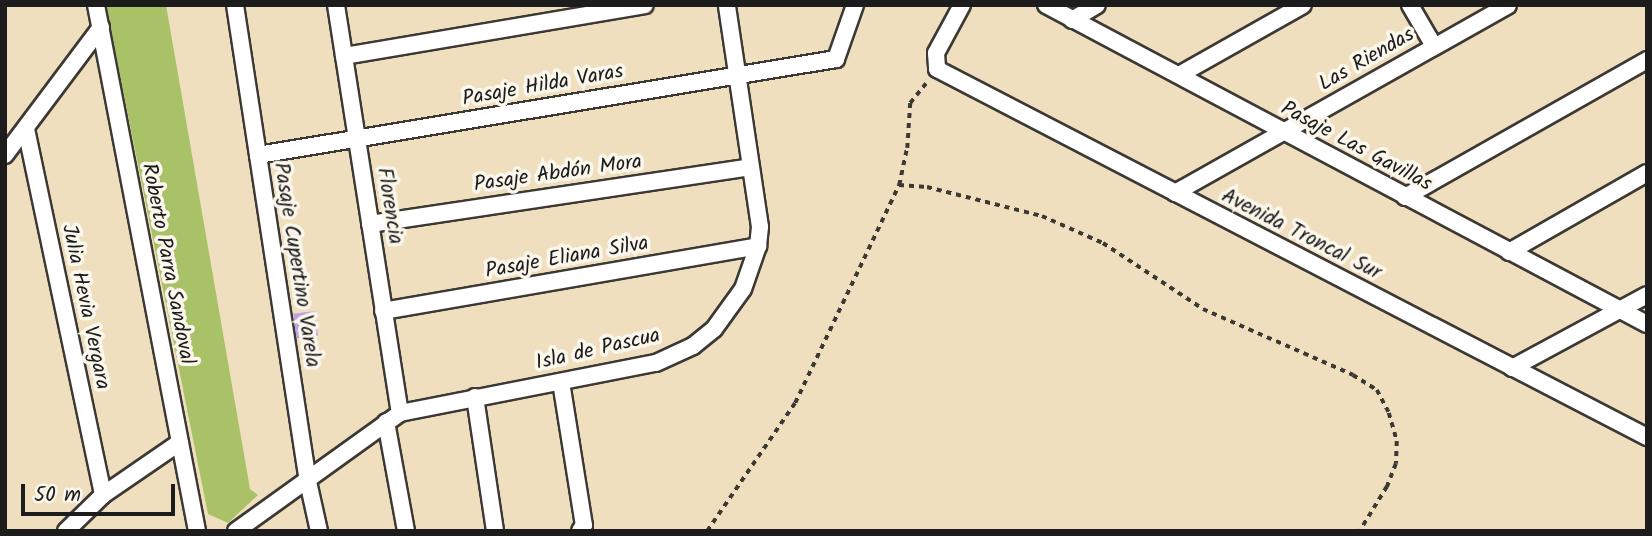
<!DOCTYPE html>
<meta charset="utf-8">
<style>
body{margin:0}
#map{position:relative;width:1652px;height:536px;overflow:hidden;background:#efdfbf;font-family:Kalam,sans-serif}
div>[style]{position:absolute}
.green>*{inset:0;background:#a9c267}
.building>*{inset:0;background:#baa2e5;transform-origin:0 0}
.path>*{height:3.5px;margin-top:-1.75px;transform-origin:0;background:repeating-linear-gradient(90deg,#3c3934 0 5px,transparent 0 10px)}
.roads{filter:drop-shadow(2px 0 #3c3934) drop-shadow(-2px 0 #3c3934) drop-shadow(0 2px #3c3934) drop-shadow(0 -2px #3c3934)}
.minor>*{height:16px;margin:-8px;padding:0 8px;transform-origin:8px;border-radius:8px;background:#fff}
span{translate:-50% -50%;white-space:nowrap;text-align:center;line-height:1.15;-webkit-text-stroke:7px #fbf7ec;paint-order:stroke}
.street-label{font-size:21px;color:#1c1c1c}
.frame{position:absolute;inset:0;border:7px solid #1c1c1c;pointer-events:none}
.scale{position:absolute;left:21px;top:484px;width:154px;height:32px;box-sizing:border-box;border:4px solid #1c1c1c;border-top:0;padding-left:9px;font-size:21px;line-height:24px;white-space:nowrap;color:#1c1c1c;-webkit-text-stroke:5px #fbf7ec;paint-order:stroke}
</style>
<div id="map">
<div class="green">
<div style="clip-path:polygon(106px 5px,166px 5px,250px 489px,258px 495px,228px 523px,208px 514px)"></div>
</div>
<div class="building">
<div style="left:315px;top:311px;width:25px;height:22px;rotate:83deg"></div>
</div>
<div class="path">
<div style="left:899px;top:185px;width:28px;rotate:4deg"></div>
<div style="left:927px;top:187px;width:119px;rotate:14.2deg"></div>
<div style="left:1042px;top:216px;width:67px;rotate:23.9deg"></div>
<div style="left:1103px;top:243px;width:120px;rotate:33.4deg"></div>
<div style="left:1203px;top:309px;width:164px;rotate:23.7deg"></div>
<div style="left:1353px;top:375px;width:28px;rotate:32deg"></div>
<div style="left:1377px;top:390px;width:26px;rotate:62deg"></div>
<div style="left:1389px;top:413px;width:29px;rotate:74deg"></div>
<div style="left:1397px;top:441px;width:23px;rotate:92deg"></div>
<div style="left:1396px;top:464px;width:25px;rotate:111deg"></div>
<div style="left:1387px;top:487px;width:52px;rotate:121.5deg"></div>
<div style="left:707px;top:531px;width:155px;rotate:-55.5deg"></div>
<div style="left:795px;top:403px;width:242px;rotate:-64.5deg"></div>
<div style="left:899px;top:185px;width:38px;rotate:-78deg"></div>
<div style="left:907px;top:148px;width:45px;rotate:-86.2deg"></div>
<div style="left:910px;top:103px;width:27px;rotate:-51deg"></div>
</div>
<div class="roads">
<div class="minor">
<div style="left:96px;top:5px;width:536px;rotate:79.13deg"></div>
<div style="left:235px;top:5px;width:477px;rotate:81.3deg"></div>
<div style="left:307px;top:477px;width:55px;rotate:77.5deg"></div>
<div style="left:336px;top:5px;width:413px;rotate:81.1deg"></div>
<div style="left:962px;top:5px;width:55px;rotate:118.4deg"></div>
<div style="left:936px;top:53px;width:16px;rotate:86deg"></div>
<div style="left:937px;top:69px;width:800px;rotate:27.4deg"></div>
<div style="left:1046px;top:5px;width:680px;rotate:27.96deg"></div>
<div style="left:1410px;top:5px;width:48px;rotate:59.7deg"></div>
<div style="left:1072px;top:20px;width:29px;rotate:-31deg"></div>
<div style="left:344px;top:56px;width:305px;rotate:-9.6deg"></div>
<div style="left:1179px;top:75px;width:142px;rotate:-29.4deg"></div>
<div style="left:26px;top:129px;width:374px;rotate:78.1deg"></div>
<div style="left:5px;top:155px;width:160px;rotate:-53.1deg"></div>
<div style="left:258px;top:155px;width:586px;rotate:-9.43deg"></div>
<div style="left:836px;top:59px;width:57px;rotate:-70.6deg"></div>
<div style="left:1175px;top:193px;width:382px;rotate:-29.4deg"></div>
<div style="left:1405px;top:197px;width:278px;rotate:-29.5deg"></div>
<div style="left:370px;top:224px;width:385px;rotate:-8.5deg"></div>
<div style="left:1509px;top:252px;width:159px;rotate:-29.8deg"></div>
<div style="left:383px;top:311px;width:381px;rotate:-9.8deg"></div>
<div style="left:1512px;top:368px;width:153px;rotate:-28.4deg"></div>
<div style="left:561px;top:382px;width:145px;rotate:80.9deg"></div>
<div style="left:584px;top:525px;width:7px;rotate:124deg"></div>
<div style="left:475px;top:397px;width:135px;rotate:81.5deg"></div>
<div style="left:386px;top:422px;width:111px;rotate:79.6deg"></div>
<div style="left:66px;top:531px;width:52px;rotate:-44.2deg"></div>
<div style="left:103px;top:495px;width:93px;rotate:-34.5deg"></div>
<div style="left:236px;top:531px;width:202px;rotate:-35.7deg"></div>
<div style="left:400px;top:413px;width:261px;rotate:-11.1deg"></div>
<div style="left:656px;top:363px;width:41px;rotate:-24.7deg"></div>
<div style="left:693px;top:346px;width:27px;rotate:-39deg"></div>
<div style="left:714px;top:329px;width:49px;rotate:-54.1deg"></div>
<div style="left:743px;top:289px;width:46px;rotate:-70.8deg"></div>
<div style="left:758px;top:246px;width:19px;rotate:-84deg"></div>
<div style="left:760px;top:227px;width:224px;rotate:-98.5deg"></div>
</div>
</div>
<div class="street-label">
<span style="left:1367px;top:60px;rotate:-30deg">Las Riendas</span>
<span style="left:543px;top:86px;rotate:-10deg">Pasaje Hilda Varas</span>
<span style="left:1356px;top:147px;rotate:28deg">Pasaje Las Gavillas</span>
<span style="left:558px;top:174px;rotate:-8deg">Pasaje Abdón Mora</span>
<span style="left:389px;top:206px;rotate:81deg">Florencia</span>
<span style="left:1301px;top:235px;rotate:27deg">Avenida Troncal Sur</span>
<span style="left:567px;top:258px;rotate:-10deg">Pasaje Eliana Silva</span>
<span style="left:167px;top:264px;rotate:79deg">Roberto Parra Sandoval</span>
<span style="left:296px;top:265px;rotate:81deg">Pasaje Cupertino Varela</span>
<span style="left:85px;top:307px;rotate:78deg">Julia Hevia Vergara</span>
<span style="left:598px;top:350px;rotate:-13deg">Isla de Pascua</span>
</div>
<div class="frame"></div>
<div class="scale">50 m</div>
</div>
